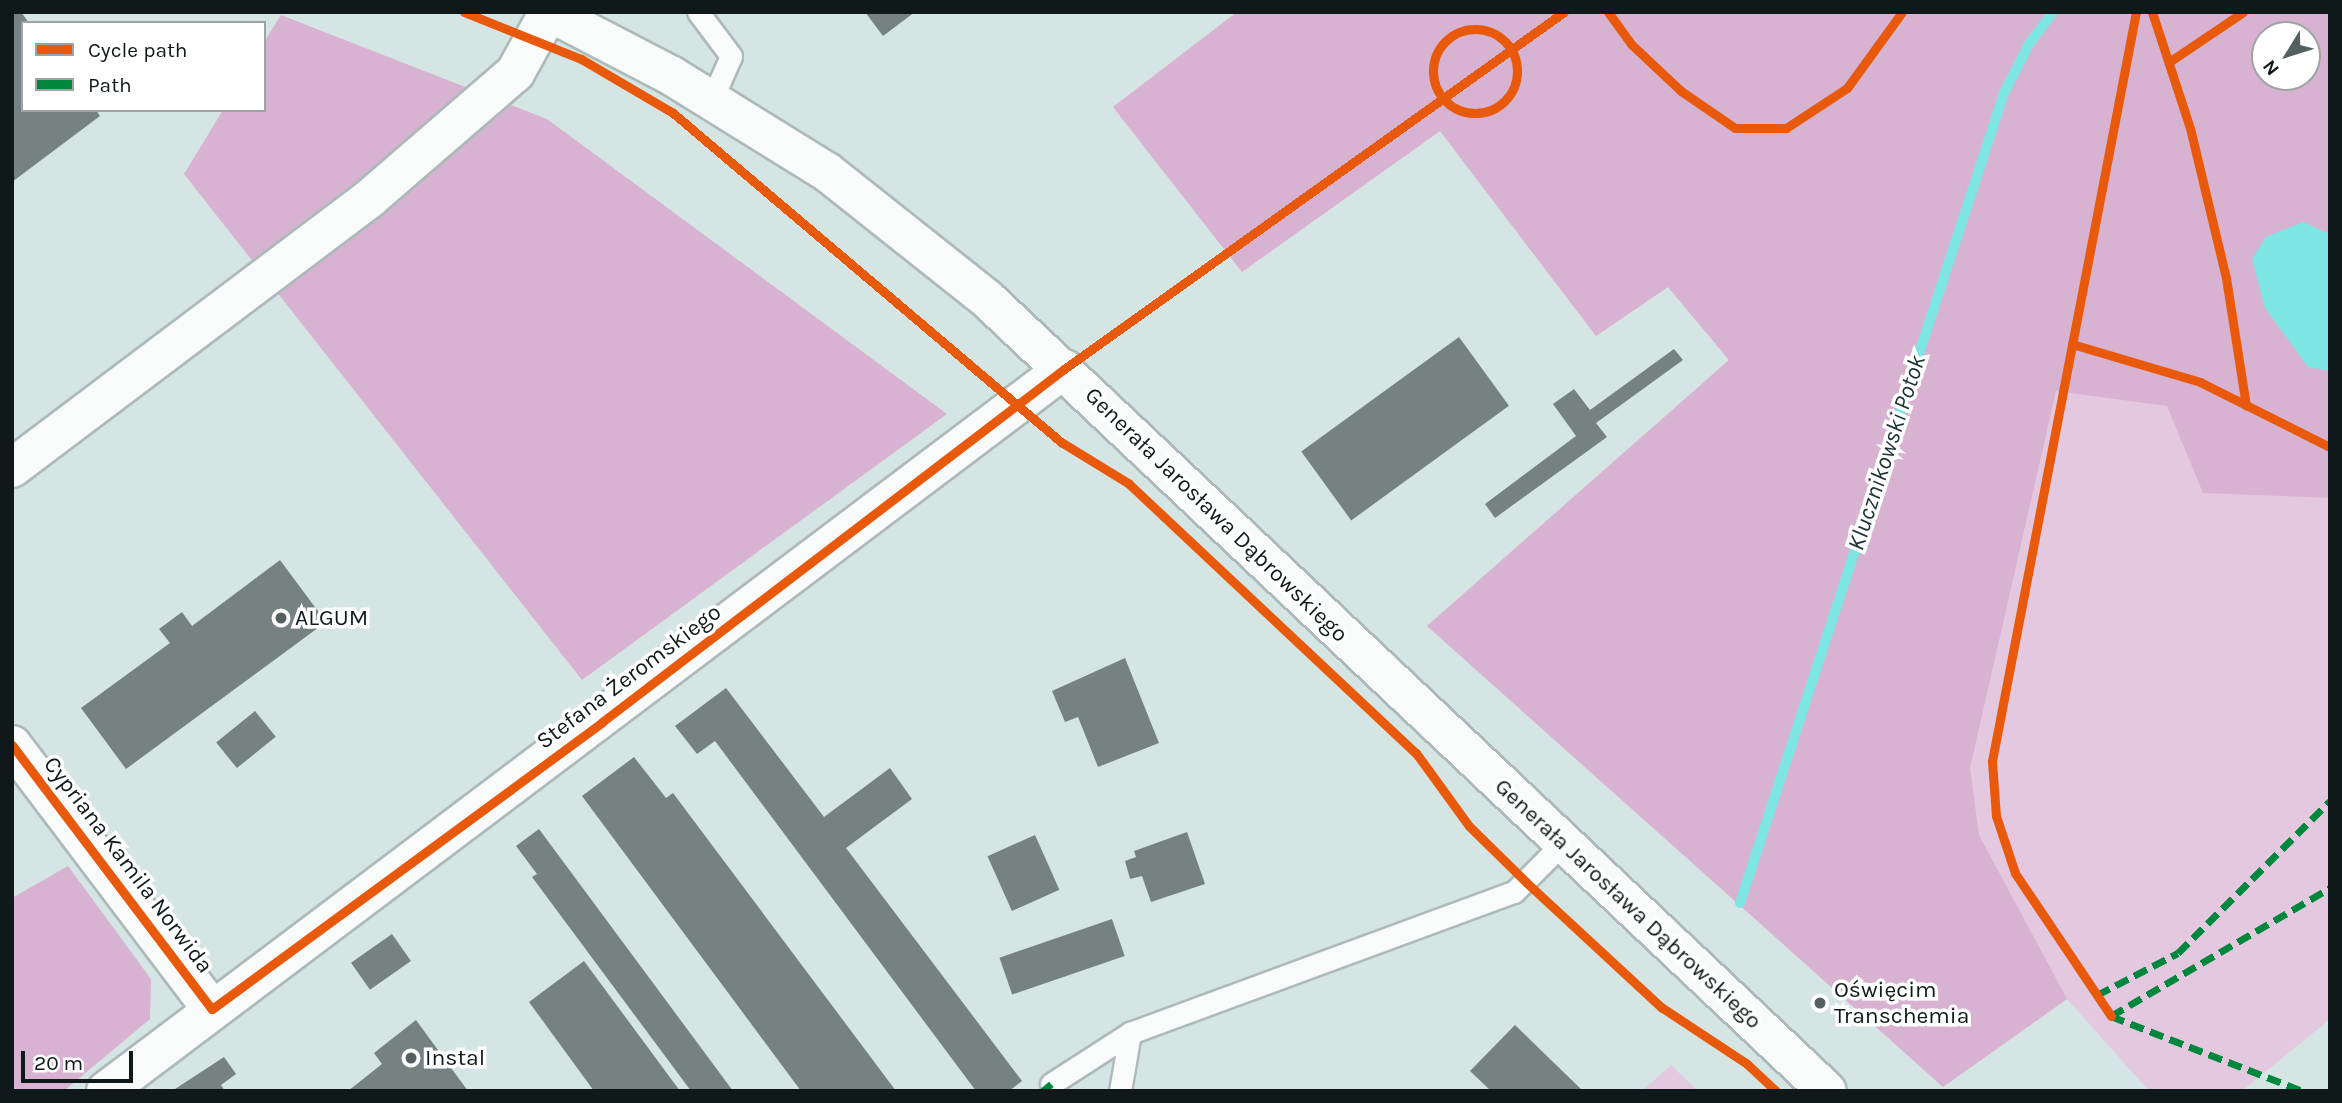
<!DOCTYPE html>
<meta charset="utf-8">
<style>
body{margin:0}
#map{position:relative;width:2342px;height:1103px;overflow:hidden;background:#d5e5e3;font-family:Karla,sans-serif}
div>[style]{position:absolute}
.green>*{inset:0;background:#e4c8df}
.forest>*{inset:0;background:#d8b3d1}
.water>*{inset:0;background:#7de6e2}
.stream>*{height:10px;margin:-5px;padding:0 5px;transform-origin:5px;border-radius:5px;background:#7de6e2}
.building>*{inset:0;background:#768281;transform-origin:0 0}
.roads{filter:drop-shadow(2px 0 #adbab9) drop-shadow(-2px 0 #adbab9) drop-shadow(0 2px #adbab9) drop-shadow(0 -2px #adbab9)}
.lane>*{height:21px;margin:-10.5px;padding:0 10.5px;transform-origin:10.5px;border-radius:10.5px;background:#f9fbfb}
.street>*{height:38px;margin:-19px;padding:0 19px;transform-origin:19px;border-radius:19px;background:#f9fbfb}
.secondary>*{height:38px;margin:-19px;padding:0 19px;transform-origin:19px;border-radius:19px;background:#f9fbfb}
.quiet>*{height:7px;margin-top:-3.5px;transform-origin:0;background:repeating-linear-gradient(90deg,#00873e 0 14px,transparent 0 21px)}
.cycleway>*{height:9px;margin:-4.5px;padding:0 4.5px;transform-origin:4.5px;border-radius:4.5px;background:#e8590c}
.cycleway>.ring{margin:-4.5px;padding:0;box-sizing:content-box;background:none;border:9px solid #e8590c;border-radius:50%}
.dots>*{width:19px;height:19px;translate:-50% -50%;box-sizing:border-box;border:4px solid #fff;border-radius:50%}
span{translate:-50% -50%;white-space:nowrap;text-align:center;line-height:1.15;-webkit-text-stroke:7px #fff;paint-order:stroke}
.street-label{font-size:23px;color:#0f1919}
.poi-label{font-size:23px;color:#0f1919}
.left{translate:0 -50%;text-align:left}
.water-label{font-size:24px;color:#1b3332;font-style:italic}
.frame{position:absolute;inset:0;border:14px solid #0f1919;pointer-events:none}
.legend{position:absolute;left:21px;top:21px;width:245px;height:91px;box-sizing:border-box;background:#fff;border:2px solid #9fa3a3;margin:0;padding:9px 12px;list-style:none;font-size:21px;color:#0f1919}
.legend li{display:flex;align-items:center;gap:14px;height:35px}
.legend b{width:35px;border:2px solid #9fa3a3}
.north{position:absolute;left:2251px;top:21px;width:70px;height:70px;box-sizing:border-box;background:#fff;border:2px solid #9fa3a3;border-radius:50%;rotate:232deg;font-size:19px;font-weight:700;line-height:28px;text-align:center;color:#0f1919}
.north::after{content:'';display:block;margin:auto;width:24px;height:32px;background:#546060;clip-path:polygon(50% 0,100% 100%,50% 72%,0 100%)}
.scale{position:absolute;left:21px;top:1051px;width:112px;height:32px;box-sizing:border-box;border:4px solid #0f1919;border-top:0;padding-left:9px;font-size:21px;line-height:24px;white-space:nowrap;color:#0f1919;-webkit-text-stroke:5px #fff;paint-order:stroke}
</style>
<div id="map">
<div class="green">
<div style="clip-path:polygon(evenodd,1237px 12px,2330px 12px,2330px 1019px,2242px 1091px,2149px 1091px,2067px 999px,1943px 1087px,1427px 626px,1729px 360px,1668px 287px,1596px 336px,1440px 131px,1242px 272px,1113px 107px,1237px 12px,2265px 35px,2307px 35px,2307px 77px,2265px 77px,2265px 35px)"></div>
<div style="clip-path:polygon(1671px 1065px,1698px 1091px,1642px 1091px)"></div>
</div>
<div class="forest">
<div style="clip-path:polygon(evenodd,1237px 12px,2330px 12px,2330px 498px,2203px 493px,2167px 406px,2056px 391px,1970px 768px,1979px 835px,2067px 999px,1943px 1087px,1427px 626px,1729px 360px,1668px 287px,1596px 336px,1440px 131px,1242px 272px,1113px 107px,1237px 12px,2265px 35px,2307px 35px,2307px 77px,2265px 77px,2265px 35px)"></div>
<div style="clip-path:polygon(281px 15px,547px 119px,947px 414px,582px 680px,184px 174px,223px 110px,264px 110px,264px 42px)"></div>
<div style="clip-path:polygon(68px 866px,151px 979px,150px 1019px,64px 1091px,12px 1091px,12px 898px)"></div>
</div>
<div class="water">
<div style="clip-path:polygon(2303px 222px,2330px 234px,2330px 371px,2308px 367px,2265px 308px,2252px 259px,2266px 237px)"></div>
</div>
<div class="stream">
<div style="left:1740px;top:903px;width:852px;rotate:-71.95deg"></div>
<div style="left:2004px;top:93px;width:55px;rotate:-63deg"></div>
<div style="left:2029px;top:44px;width:40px;rotate:-53deg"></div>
</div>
<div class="building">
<div style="clip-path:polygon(12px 12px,21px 12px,29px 23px,23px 23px,23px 110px,96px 110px,100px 116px,12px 182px)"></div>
<div style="clip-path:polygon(865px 12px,915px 12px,883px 36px)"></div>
<div style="left:1459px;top:337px;width:85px;height:195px;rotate:54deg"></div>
<div style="clip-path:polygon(1674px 349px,1683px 360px,1596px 423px,1607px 437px,1495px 518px,1485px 504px,1576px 436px,1553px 404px,1574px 389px,1590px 410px)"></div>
<div style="clip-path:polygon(280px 560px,326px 622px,126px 769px,81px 708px,170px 643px,159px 629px,182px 612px,192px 626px)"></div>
<div style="clip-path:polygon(1125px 658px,1159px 743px,1098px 767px,1078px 717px,1065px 722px,1052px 691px)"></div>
<div style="clip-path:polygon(726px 688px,824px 817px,890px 768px,912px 799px,846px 848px,1022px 1081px,1009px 1091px,976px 1091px,715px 741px,697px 754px,675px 726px)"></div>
<div style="left:255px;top:711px;width:33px;height:50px;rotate:51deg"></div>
<div style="clip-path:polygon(634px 757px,666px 798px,673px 793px,896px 1091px,801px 1091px,582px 796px)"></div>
<div style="clip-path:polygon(539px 829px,733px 1091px,691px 1091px,532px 877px,537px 874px,516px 846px)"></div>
<div style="clip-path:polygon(1187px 832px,1205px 884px,1151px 902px,1142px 876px,1130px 879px,1125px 861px,1136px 857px,1134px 851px)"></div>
<div style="left:1035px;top:835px;width:60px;height:52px;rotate:66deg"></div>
<div style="left:1112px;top:919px;width:39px;height:119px;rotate:71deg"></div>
<div style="left:392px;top:934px;width:33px;height:50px;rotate:55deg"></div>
<div style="clip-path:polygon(584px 961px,680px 1091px,594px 1091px,529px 1002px)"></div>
<div style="clip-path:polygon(416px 1020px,468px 1091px,348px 1091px,382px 1064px,374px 1053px)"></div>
<div style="clip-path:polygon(1515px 1025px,1583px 1091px,1491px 1091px,1470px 1071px)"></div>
<div style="clip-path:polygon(224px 1057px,236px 1074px,221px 1085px,225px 1091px,172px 1091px)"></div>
</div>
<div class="roads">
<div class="lane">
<div style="left:698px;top:12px;width:55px;rotate:53.1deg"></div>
<div style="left:731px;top:56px;width:47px;rotate:113.8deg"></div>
<div style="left:1051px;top:1084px;width:94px;rotate:-32.8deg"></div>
<div style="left:1130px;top:1033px;width:409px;rotate:-20.2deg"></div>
<div style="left:1514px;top:892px;width:69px;rotate:-45deg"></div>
<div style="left:1120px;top:1091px;width:59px;rotate:-80.2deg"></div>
</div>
<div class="street">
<div style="left:12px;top:468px;width:447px;rotate:-37deg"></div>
<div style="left:369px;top:199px;width:193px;rotate:-40.8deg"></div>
<div style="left:515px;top:73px;width:70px;rotate:-60.9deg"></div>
<div style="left:12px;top:745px;width:331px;rotate:52.9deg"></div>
<div style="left:106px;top:1091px;width:1200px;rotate:-37deg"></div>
</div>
<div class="secondary">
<div style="left:549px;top:12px;width:139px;rotate:27.5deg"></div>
<div style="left:672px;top:76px;width:182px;rotate:31.8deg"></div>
<div style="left:827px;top:172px;width:204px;rotate:38.4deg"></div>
<div style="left:987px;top:299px;width:1154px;rotate:43.32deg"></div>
</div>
</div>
<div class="quiet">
<div style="left:2097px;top:995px;width:91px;rotate:-27.4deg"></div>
<div style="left:2178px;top:953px;width:215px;rotate:-45deg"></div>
<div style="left:2111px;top:1016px;width:254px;rotate:-30.3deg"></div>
<div style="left:2111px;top:1016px;width:205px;rotate:21.4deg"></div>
<div style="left:1043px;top:1091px;width:11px;rotate:-41deg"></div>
</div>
<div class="cycleway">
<div style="left:464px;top:12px;width:126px;rotate:21.9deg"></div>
<div style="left:581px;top:59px;width:107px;rotate:30.4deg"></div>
<div style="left:673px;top:113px;width:509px;rotate:40.3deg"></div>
<div style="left:1061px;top:442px;width:79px;rotate:31.5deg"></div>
<div style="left:1128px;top:483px;width:395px;rotate:43.2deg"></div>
<div style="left:1416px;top:753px;width:90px;rotate:54deg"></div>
<div style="left:1469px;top:826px;width:81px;rotate:44.5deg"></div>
<div style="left:1527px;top:883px;width:183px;rotate:42.8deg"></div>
<div style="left:1661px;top:1007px;width:103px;rotate:33.5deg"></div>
<div style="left:1747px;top:1064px;width:40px;rotate:43deg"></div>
<div style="left:1608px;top:12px;width:39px;rotate:54deg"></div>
<div style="left:1631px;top:44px;width:69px;rotate:43.2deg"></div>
<div style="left:1681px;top:91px;width:65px;rotate:34.4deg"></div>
<div style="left:1735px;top:128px;width:51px"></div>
<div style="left:1786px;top:128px;width:73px;rotate:-33.3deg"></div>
<div style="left:1847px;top:88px;width:94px;rotate:-54.1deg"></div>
<div style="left:2152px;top:12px;width:122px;rotate:71.9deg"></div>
<div style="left:2190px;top:128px;width:154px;rotate:76.5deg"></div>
<div style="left:2226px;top:278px;width:129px;rotate:81.1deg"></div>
<div class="ring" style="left:1433px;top:29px;width:75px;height:75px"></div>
<div style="left:2169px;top:62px;width:89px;rotate:-34deg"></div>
<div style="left:2072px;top:344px;width:134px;rotate:16.5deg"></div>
<div style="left:2200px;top:382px;width:145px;rotate:26.6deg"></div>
<div style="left:12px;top:745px;width:331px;rotate:52.9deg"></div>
<div style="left:212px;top:1009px;width:484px;rotate:-36.3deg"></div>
<div style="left:602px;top:722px;width:581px;rotate:-37.38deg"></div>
<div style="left:1064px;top:369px;width:614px;rotate:-35.53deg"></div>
<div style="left:2111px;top:1016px;width:172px;rotate:-123.9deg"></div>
<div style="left:2015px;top:873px;width:60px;rotate:-108.4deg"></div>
<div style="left:1996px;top:816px;width:55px;rotate:-94.2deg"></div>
<div style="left:1992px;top:761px;width:763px;rotate:-79.12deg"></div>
</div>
<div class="dots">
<div style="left:281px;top:618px;background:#546060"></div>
<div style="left:1820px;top:1003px;background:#546060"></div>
<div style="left:411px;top:1058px;background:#546060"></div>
</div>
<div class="street-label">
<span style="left:1216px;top:515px;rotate:44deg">Generała Jarosława Dąbrowskiego</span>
<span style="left:629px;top:677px;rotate:-37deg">Stefana Żeromskiego</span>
<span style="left:128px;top:865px;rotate:53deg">Cypriana Kamila Norwida</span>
<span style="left:1628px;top:904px;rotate:43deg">Generała Jarosława Dąbrowskiego</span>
</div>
<div class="poi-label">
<span class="left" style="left:295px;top:618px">ALGUM</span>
<span class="left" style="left:1834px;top:1003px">Oświęcim<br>Transchemia</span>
<span class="left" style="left:425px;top:1058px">Instal</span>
</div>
<div class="water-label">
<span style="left:1887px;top:453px;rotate:-72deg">Klucznikowski Potok</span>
</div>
<div class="frame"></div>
<ul class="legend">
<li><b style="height:9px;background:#e8590c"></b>Cycle path</li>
<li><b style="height:9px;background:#00873e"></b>Path</li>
</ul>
<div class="north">N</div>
<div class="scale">20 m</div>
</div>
